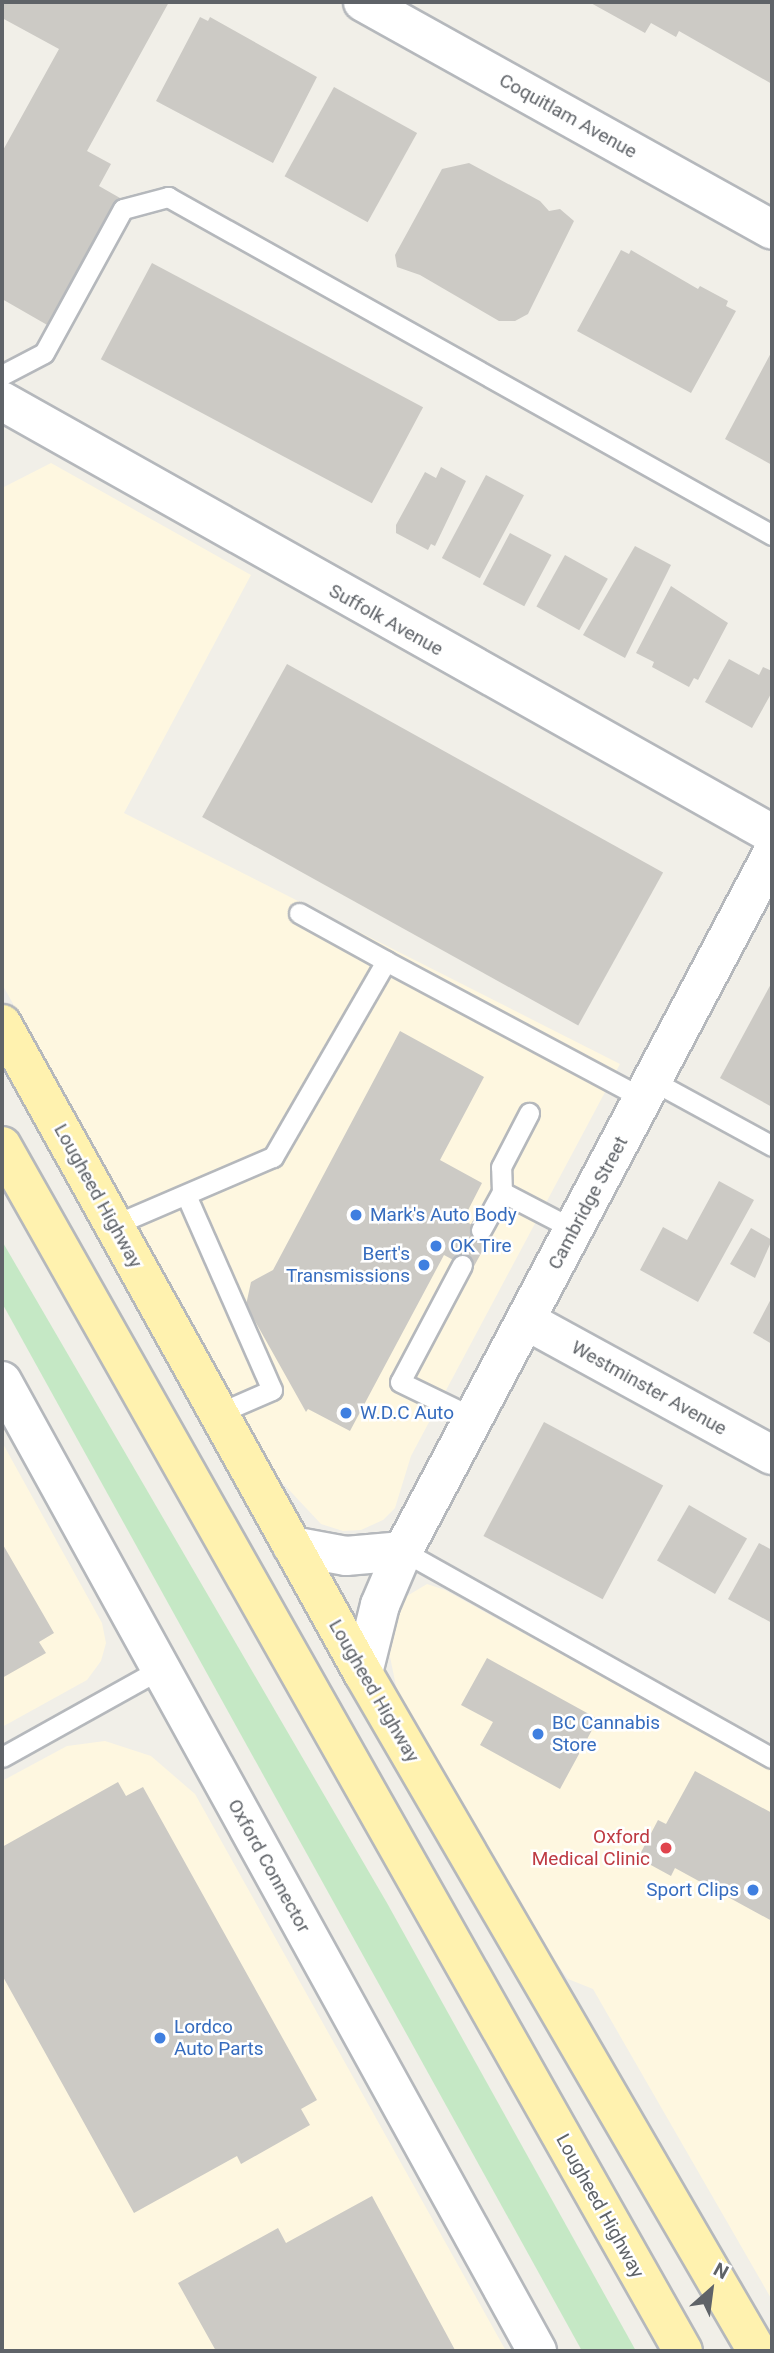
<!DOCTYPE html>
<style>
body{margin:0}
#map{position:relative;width:774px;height:2353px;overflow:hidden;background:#f1efe8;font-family:Roboto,sans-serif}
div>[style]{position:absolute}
.commercial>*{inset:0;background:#fef7e0}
.green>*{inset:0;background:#c5e8c5}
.building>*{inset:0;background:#cccac5;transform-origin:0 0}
.roads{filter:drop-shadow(2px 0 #b5b8bc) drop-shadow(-2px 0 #b5b8bc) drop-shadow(0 2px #b5b8bc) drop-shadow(0 -2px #b5b8bc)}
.lane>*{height:19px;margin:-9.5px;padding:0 9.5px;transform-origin:9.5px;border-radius:9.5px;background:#fff}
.street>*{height:38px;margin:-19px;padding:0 19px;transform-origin:19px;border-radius:19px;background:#fff}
.secondary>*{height:38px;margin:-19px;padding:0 19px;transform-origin:19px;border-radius:19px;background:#fff}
.primary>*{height:38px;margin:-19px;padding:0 19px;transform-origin:19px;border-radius:19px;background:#fff2af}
.dots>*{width:19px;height:19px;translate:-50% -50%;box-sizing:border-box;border:4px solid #fff;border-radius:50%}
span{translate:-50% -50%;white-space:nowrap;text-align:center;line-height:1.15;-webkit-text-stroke:5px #fff;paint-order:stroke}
.street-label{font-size:19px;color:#5f6368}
.shop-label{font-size:19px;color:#366cbe}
.left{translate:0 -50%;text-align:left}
.right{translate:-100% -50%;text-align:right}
.health-label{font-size:19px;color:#be3a42}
.frame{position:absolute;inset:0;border:4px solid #5f6368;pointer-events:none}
.north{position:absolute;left:676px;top:2255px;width:70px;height:70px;-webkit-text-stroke:5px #fff;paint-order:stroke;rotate:28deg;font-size:19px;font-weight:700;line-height:28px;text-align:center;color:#5f6368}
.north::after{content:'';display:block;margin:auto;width:24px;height:32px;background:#5f6368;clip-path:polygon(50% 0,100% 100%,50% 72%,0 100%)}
</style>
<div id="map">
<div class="commercial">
<div style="clip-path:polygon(51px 463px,251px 575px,124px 813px,620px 1064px,411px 1456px,395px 1508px,383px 1520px,361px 1530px,343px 1531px,321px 1524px,277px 1477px,2px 984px,2px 488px)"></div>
<div style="clip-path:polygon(2px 1442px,102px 1623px,106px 1643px,101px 1661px,87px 1680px,2px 1727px)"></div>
<div style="clip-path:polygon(427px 1584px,445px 1590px,772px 1771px,772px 2300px,593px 1989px,568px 1979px,550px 1954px,397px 1691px,388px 1647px,402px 1599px)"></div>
<div style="clip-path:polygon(105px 1741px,151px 1756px,195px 1794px,506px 2351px,2px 2351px,2px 1781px,67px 1746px)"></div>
</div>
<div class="green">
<div style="clip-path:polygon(2px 1241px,387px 1903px,636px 2351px,582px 2351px,2px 1303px)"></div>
</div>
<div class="building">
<div style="clip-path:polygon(2px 2px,169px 2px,87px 151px,111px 164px,99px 186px,120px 198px,49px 326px,2px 299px,2px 152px,59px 49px,2px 18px)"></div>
<div style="clip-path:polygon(589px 2px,772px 2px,772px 84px,679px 31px,676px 37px,651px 23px,645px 33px)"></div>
<div style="clip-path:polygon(200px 17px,208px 21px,210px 17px,317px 77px,273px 163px,156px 101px)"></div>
<div style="left:334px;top:87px;width:95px;height:102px;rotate:29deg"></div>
<div style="clip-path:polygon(469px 163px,540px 201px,549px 211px,560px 209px,574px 221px,528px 314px,515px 321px,499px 321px,420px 275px,397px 267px,395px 255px,442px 169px)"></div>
<div style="clip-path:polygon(621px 250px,629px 254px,631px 250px,698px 289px,700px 286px,728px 301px,726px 306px,736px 311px,691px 393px,577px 331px)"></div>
<div style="left:152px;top:263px;width:307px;height:109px;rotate:28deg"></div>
<div style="clip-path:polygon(772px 351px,772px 465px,725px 439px)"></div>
<div style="clip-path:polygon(441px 467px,466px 481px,435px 546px,431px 544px,428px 550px,396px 533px,396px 525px,425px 472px,436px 478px)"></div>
<div style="left:486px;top:475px;width:43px;height:94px;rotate:28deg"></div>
<div style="left:510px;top:533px;width:47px;height:58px;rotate:28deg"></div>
<div style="clip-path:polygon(635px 546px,671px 565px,625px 658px,583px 635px)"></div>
<div style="left:565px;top:555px;width:49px;height:59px;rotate:29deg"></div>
<div style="clip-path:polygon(671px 586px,728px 623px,698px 680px,694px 678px,689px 687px,652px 667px,654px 662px,636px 653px)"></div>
<div style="clip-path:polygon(729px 659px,759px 675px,763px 667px,772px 671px,772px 692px,752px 728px,705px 702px)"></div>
<div style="left:287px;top:664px;width:430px;height:175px;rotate:29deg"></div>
<div style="clip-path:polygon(772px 982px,772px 1107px,720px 1078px)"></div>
<div style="clip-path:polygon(400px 1031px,484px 1077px,440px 1160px,482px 1183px,463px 1220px,491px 1235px,472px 1270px,444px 1255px,350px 1431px,308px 1409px,306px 1412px,246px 1305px,251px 1282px,273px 1270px)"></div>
<div style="clip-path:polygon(719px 1181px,754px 1200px,698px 1302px,640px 1270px,663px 1227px,687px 1240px)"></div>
<div style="clip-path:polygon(751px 1228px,772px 1240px,755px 1278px,730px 1264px)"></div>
<div style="clip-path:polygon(772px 1297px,772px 1344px,753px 1333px)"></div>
<div style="left:544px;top:1422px;width:135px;height:129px;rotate:28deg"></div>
<div style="left:689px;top:1505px;width:67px;height:64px;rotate:30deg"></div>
<div style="clip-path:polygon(2px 1543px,54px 1633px,39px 1642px,46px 1653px,2px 1678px)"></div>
<div style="clip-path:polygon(759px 1543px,772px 1550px,772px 1623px,728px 1599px)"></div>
<div style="clip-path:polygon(487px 1658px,598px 1719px,560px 1789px,480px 1745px,493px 1722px,461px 1705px)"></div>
<div style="clip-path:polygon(695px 1771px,772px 1813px,772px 1921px,675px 1868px,671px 1876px,638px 1858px,658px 1820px,666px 1824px)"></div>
<div style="clip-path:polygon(118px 1782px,126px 1796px,143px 1787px,317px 2100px,301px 2109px,310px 2125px,241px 2164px,237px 2156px,134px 2213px,2px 1975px,2px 1847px)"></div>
<div style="clip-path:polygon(372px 2196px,455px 2350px,216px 2351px,178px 2283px,278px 2228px,286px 2243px)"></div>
</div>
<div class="roads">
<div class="lane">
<div style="left:2px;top:375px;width:47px;rotate:-27.6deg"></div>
<div style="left:44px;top:353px;width:164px;rotate:-61.3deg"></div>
<div style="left:123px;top:209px;width:47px;rotate:-14.9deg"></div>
<div style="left:168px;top:197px;width:692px;rotate:29.23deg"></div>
<div style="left:299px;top:913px;width:99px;rotate:28.9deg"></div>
<div style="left:653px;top:1081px;width:136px;rotate:28.6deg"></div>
<div style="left:502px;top:1192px;width:25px;rotate:-92deg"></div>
<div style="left:501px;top:1167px;width:61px;rotate:-62.6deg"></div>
<div style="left:186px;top:1195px;width:213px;rotate:66.2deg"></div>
<div style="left:272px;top:1390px;width:58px;rotate:156.5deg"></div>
<div style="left:114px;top:1225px;width:173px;rotate:-23.2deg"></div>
<div style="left:273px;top:1157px;width:226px;rotate:-60deg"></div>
<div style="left:386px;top:961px;width:291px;rotate:28.1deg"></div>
<div style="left:481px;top:1230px;width:43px;rotate:-61.1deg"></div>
<div style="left:502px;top:1192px;width:80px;rotate:27.5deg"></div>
<div style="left:462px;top:1265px;width:132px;rotate:117.9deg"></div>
<div style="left:400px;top:1382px;width:82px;rotate:25.9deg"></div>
<div style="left:403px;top:1551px;width:423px;rotate:29.3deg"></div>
<div style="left:2px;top:1757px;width:181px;rotate:-29.1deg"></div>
</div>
<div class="street">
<div style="left:2px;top:401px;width:883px;rotate:29.35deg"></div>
<div style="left:527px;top:1321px;width:279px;rotate:28.7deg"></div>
<div style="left:2px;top:1381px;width:1108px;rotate:61.12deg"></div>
<div style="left:292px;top:1546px;width:55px;rotate:10.5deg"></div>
<div style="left:346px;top:1556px;width:57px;rotate:-5deg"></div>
<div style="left:363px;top:1673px;width:70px;rotate:-76deg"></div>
<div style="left:380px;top:1605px;width:59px;rotate:-66.9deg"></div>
<div style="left:403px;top:1551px;width:789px;rotate:-62.1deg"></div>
</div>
<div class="secondary">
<div style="left:363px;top:2px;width:468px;rotate:29.1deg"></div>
</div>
<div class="primary">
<div style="left:2px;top:1024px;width:743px;rotate:60.92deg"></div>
<div style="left:363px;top:1673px;width:784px;rotate:59.84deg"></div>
<div style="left:2px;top:1146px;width:1384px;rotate:60.53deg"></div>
</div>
</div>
<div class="dots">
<div style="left:356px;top:1215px;background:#3f7fe0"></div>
<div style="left:436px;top:1246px;background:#3f7fe0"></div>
<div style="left:424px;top:1265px;background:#3f7fe0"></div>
<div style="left:346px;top:1413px;background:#3f7fe0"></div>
<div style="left:538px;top:1734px;background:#3f7fe0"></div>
<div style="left:666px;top:1848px;background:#e0444e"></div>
<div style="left:753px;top:1890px;background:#3f7fe0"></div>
<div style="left:160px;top:2038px;background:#3f7fe0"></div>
</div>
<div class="street-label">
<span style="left:568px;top:116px;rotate:29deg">Coquitlam Avenue</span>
<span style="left:386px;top:620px;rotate:29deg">Suffolk Avenue</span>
<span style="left:98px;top:1196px;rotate:61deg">Lougheed Highway</span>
<span style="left:588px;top:1203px;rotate:-62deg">Cambridge Street</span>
<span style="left:649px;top:1388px;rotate:29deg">Westminster Avenue</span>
<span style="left:374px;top:1691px;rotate:60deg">Lougheed Highway</span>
<span style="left:269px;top:1866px;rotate:61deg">Oxford Connector</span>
<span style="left:600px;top:2206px;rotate:61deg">Lougheed Highway</span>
</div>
<div class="shop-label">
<span class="left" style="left:370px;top:1215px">Mark's Auto Body</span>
<span class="left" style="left:450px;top:1246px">OK Tire</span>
<span class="right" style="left:410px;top:1265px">Bert's<br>Transmissions</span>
<span class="left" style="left:360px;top:1413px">W.D.C Auto</span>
<span class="left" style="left:552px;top:1734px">BC Cannabis<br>Store</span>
<span class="right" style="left:739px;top:1890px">Sport Clips</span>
<span class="left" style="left:174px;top:2038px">Lordco<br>Auto Parts</span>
</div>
<div class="health-label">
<span class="right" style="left:650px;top:1848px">Oxford<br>Medical Clinic</span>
</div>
<div class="frame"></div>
<div class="north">N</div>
</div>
